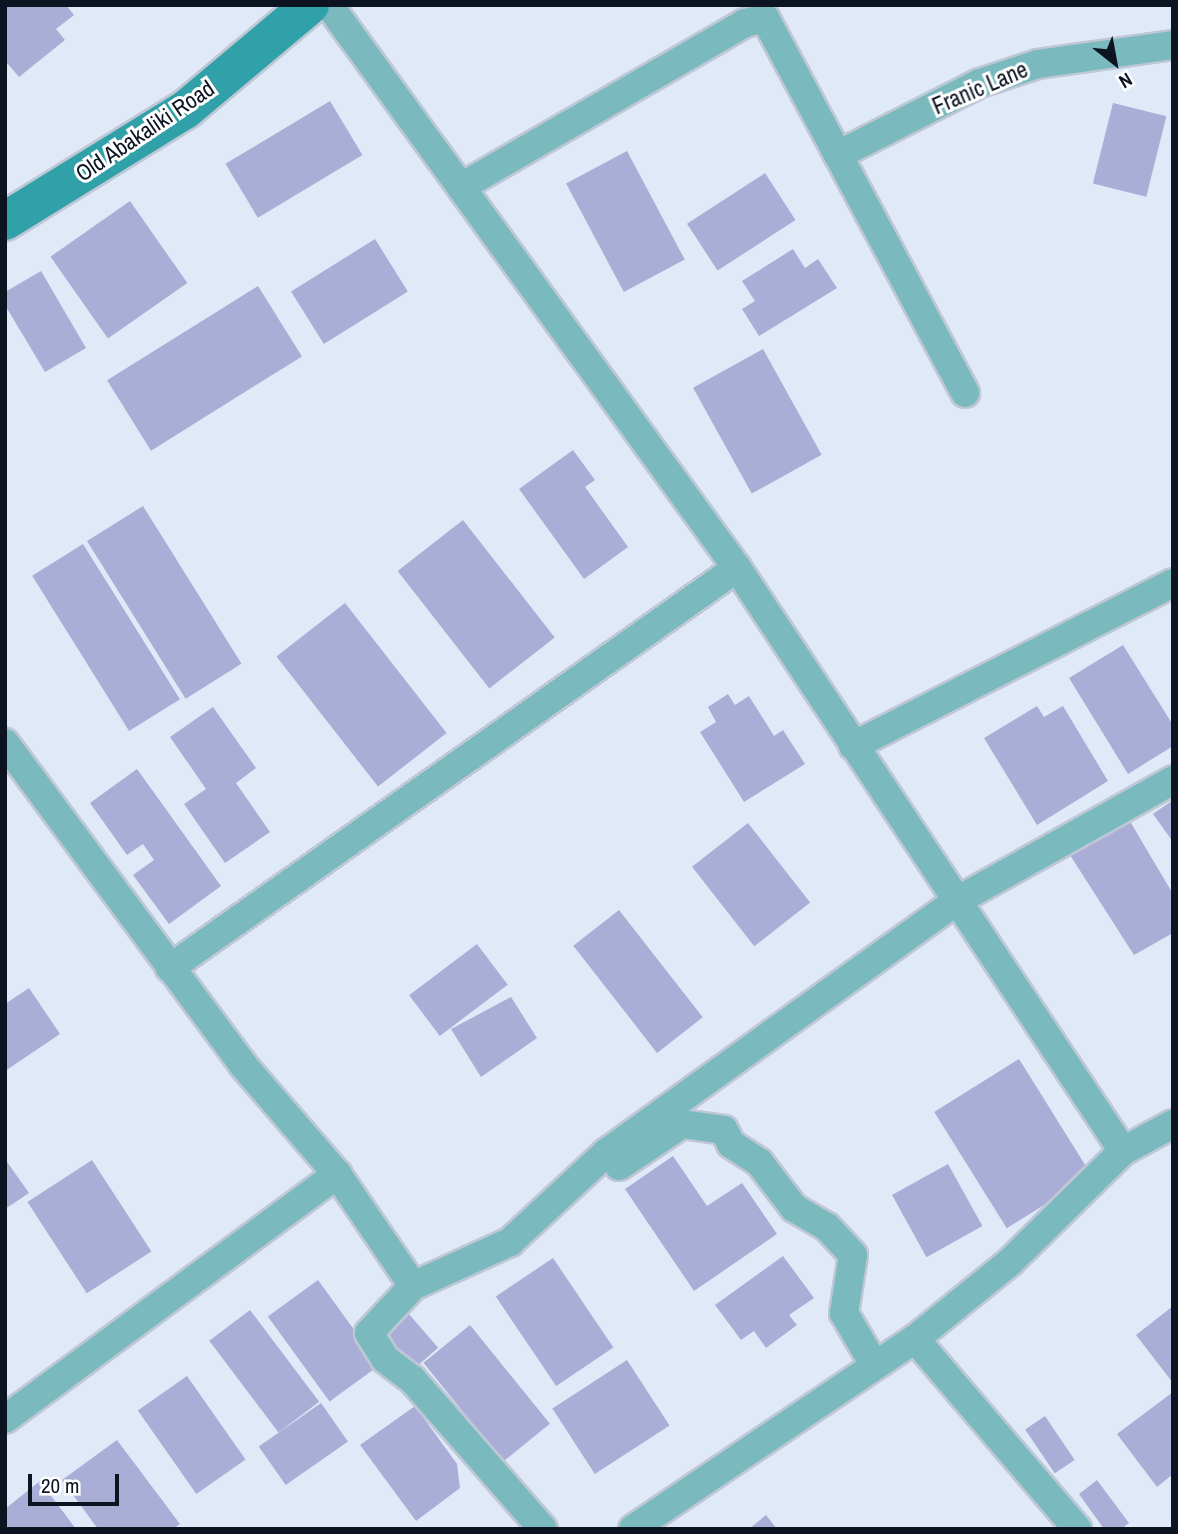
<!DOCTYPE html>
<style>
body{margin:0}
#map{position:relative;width:1178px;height:1534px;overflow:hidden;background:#e0e9f8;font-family:"Archivo Narrow",sans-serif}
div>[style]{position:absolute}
.building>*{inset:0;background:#aaaed6;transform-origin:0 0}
.roads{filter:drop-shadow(2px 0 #bec7d6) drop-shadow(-2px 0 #bec7d6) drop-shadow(0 2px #bec7d6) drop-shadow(0 -2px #bec7d6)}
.street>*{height:28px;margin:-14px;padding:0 14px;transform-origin:14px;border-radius:14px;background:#7ab9bd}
.secondary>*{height:38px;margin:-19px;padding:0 19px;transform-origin:19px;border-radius:19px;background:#30a1a8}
span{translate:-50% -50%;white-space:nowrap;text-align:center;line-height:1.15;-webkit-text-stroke:6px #fff;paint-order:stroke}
.street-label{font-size:23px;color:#0c1421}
.frame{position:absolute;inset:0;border:7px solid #0c1421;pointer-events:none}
.north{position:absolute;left:1080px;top:28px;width:70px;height:70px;-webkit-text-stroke:5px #fff;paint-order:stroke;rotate:149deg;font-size:19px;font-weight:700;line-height:28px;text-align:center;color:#0c1421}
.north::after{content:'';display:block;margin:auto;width:24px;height:32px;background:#0c1421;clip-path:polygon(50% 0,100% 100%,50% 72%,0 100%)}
.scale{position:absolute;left:28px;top:1474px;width:91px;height:32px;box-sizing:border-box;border:4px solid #0c1421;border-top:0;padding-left:9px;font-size:21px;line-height:24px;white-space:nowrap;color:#0c1421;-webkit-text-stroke:5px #fff;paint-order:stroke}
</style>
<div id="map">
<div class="building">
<div style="clip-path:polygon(5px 5px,66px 5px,74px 15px,56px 29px,65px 40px,19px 77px,8px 64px,5px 66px)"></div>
<div style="left:330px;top:101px;width:63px;height:122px;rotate:59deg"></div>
<div style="left:1113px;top:103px;width:55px;height:83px;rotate:14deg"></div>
<div style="left:627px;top:151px;width:123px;height:69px;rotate:62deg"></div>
<div style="left:765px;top:173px;width:56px;height:93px;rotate:57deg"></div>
<div style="left:130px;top:201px;width:100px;height:97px;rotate:55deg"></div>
<div style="left:375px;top:239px;width:62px;height:99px;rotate:58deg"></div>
<div style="clip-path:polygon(793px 249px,805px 268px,818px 259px,837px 288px,759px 336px,742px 309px,755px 301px,742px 281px)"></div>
<div style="clip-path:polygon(41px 271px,86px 348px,45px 372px,5px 305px,5px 292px)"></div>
<div style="left:258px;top:286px;width:83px;height:178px;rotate:58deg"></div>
<div style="left:763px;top:349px;width:121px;height:80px;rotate:61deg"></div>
<div style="clip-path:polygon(573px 450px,595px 480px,585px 487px,628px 547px,584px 579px,519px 489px)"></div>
<div style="left:143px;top:506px;width:186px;height:66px;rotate:58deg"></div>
<div style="left:463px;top:520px;width:149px;height:83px;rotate:52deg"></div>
<div style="left:83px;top:544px;width:183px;height:60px;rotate:58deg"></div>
<div style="left:345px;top:603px;width:165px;height:87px;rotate:52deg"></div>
<div style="clip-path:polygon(1123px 645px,1173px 725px,1173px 746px,1128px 774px,1069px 678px)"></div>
<div style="clip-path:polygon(728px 694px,735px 705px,749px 696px,774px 736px,783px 730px,805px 764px,744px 802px,700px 732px,716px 722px,708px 707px)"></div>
<div style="clip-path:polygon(1037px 706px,1044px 717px,1063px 706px,1108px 781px,1037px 825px,984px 738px)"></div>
<div style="clip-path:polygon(213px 707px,256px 768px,236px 783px,270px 832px,225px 863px,184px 804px,206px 789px,170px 737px)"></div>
<div style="clip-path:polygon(137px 769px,221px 886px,169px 924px,133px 875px,154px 860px,143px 844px,127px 855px,90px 803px)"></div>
<div style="clip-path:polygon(1173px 800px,1173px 842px,1153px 814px)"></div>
<div style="clip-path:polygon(1128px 818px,1173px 894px,1173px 933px,1134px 955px,1068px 852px)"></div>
<div style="left:748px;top:823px;width:101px;height:71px;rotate:52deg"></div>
<div style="left:619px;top:910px;width:136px;height:58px;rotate:52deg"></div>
<div style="left:477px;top:944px;width:51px;height:85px;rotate:53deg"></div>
<div style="clip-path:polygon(29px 988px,60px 1034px,5px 1071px,5px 1004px)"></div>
<div style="clip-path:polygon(511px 997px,537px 1038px,481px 1077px,451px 1029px)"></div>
<div style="left:1019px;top:1059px;width:137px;height:100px;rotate:58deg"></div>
<div style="clip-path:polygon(673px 1156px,707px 1206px,742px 1183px,777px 1234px,694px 1291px,625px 1189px)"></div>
<div style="clip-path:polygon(5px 1159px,29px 1193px,5px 1209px)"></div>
<div style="left:92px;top:1160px;width:109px;height:77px;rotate:57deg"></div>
<div style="left:948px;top:1164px;width:71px;height:64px;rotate:61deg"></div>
<div style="clip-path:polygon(783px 1256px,814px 1298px,789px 1315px,797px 1325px,766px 1348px,754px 1331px,741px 1340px,715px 1305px)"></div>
<div style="left:553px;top:1258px;width:108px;height:69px;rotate:56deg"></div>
<div style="left:318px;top:1280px;width:105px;height:62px;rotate:54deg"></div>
<div style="clip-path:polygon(1173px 1306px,1173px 1383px,1136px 1335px)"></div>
<div style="left:250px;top:1310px;width:115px;height:51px;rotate:53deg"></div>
<div style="left:408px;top:1313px;width:46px;height:35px;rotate:49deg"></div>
<div style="left:470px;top:1325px;width:127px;height:60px;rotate:51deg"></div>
<div style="left:627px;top:1360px;width:78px;height:89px;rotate:57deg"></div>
<div style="left:187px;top:1376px;width:102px;height:60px;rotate:55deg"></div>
<div style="clip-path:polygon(1173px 1392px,1173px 1474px,1157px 1487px,1117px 1434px)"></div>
<div style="left:321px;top:1403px;width:47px;height:76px;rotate:55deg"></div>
<div style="clip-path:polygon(415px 1406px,457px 1464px,460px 1488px,416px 1521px,360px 1445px)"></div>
<div style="left:1045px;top:1416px;width:53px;height:24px;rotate:56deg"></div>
<div style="clip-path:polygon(117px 1440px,180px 1524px,173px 1529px,98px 1529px,62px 1480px)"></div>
<div style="clip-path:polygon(1097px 1480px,1129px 1523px,1121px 1529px,1104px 1529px,1079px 1494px)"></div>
<div style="clip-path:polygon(40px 1481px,76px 1529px,5px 1529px,5px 1509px)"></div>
<div style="clip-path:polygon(766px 1515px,777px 1529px,749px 1529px)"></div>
</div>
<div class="roads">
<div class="street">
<div style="left:329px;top:5px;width:695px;rotate:54.07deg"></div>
<div style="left:737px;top:568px;width:699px;rotate:56.49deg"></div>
<div style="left:838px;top:155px;width:159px;rotate:-26.9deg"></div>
<div style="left:980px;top:83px;width:61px;rotate:-18.1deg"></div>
<div style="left:1038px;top:64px;width:136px;rotate:-8deg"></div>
<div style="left:461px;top:187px;width:328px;rotate:-30deg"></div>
<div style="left:745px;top:23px;width:21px;rotate:-14deg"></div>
<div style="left:765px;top:18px;width:425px;rotate:61.9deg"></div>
<div style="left:5px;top:743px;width:400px;rotate:53.5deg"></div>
<div style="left:243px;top:1065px;width:144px;rotate:49.2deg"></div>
<div style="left:337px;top:1174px;width:135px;rotate:55.8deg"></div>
<div style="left:413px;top:1286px;width:64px;rotate:133.1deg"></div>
<div style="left:369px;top:1333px;width:31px;rotate:58deg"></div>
<div style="left:385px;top:1359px;width:34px;rotate:37deg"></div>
<div style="left:412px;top:1379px;width:199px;rotate:48.9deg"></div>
<div style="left:853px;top:746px;width:359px;rotate:-27deg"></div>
<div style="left:170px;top:968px;width:694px;rotate:-35.2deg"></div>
<div style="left:619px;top:1166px;width:76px;rotate:-33.7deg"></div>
<div style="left:682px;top:1124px;width:42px;rotate:8.1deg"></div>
<div style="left:724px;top:1130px;width:16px;rotate:63deg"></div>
<div style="left:731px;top:1144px;width:33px;rotate:33deg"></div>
<div style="left:759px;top:1162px;width:58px;rotate:52.7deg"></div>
<div style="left:794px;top:1208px;width:38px;rotate:30deg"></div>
<div style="left:827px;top:1227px;width:38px;rotate:47deg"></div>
<div style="left:853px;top:1255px;width:59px;rotate:98.8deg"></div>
<div style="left:844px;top:1313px;width:61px;rotate:59.7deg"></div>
<div style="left:413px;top:1286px;width:107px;rotate:-24.4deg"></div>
<div style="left:510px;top:1242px;width:131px;rotate:-42.8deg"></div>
<div style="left:606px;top:1153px;width:430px;rotate:-35.7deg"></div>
<div style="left:955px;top:902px;width:250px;rotate:-29.2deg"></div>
<div style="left:915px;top:1339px;width:250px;rotate:49.5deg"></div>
<div style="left:5px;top:1419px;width:413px;rotate:-36.4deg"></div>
<div style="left:633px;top:1529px;width:340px;rotate:-34deg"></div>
<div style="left:915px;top:1339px;width:122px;rotate:-39deg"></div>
<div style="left:1010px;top:1262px;width:158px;rotate:-44.5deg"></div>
<div style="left:1123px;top:1151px;width:57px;rotate:-28.4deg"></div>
</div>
<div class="secondary">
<div style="left:5px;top:221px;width:211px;rotate:-31.7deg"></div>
<div style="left:185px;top:110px;width:163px;rotate:-40deg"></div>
</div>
</div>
<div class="street-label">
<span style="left:980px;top:88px;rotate:-23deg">Franic Lane</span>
<span style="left:145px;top:131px;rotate:-34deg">Old Abakaliki Road</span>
</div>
<div class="frame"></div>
<div class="north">N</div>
<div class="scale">20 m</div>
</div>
